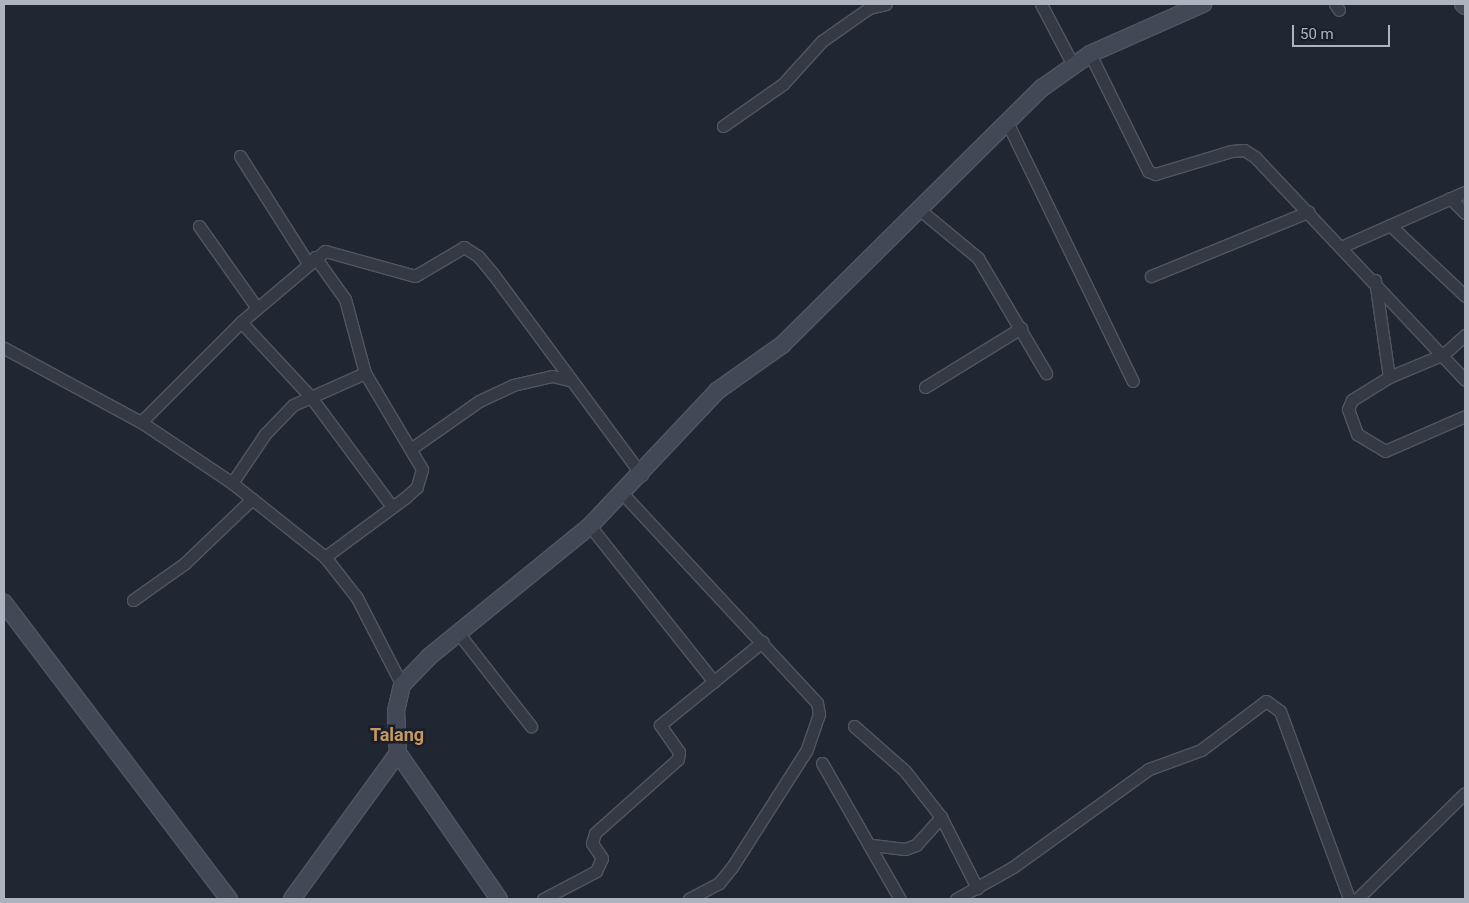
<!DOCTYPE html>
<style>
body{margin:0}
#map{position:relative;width:1469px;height:903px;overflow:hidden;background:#212732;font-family:Roboto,sans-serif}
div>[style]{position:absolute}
.roads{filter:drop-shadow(1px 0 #515661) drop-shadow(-1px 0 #515661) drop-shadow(0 1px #515661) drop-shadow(0 -1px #515661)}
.street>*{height:11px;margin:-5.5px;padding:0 5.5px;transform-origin:5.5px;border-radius:5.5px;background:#343943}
.secondary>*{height:16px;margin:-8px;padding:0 8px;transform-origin:8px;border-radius:8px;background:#424856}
span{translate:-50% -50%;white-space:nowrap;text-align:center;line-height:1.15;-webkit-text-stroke:5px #191e28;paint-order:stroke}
.quarter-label{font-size:18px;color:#c59864;font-weight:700}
.frame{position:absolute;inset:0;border:5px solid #aeb3c0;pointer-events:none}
.scale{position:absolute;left:1292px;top:25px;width:98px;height:22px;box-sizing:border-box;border:2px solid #aeb3c0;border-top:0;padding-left:6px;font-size:15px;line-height:18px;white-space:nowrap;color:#aeb3c0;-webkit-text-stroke:4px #191e28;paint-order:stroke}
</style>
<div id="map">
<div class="roads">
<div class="street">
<div style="left:1041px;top:4px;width:69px;rotate:62.3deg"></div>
<div style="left:1335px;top:4px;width:7px;rotate:56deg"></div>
<div style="left:1090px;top:54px;width:131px;rotate:63.6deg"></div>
<div style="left:1148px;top:171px;width:8px;rotate:23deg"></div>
<div style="left:1155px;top:174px;width:79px;rotate:-16.8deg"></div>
<div style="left:1231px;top:151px;width:13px;rotate:-4deg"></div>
<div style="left:1244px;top:150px;width:13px;rotate:32deg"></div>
<div style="left:1255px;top:157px;width:306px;rotate:46.7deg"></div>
<div style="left:1006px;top:120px;width:290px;rotate:64.1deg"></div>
<div style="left:723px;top:126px;width:73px;rotate:-35deg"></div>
<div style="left:783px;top:84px;width:58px;rotate:-47.8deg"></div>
<div style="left:822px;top:41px;width:57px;rotate:-35.1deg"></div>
<div style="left:869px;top:8px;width:17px;rotate:-13deg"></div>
<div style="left:240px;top:156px;width:127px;rotate:57.6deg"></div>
<div style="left:1450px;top:198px;width:21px;rotate:45deg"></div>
<div style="left:920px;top:210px;width:75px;rotate:39.6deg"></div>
<div style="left:978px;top:258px;width:134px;rotate:59.4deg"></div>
<div style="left:1390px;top:225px;width:103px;rotate:43.4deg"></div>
<div style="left:199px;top:226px;width:100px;rotate:54.7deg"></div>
<div style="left:1343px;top:246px;width:133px;rotate:-23.9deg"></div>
<div style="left:315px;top:257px;width:52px;rotate:54.5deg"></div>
<div style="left:345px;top:299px;width:77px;rotate:74.9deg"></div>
<div style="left:365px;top:373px;width:112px;rotate:59.3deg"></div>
<div style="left:422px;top:469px;width:19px;rotate:106deg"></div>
<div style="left:417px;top:487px;width:15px;rotate:138deg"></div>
<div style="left:406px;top:497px;width:101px;rotate:143.5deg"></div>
<div style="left:1151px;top:276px;width:170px;rotate:-22.2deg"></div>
<div style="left:1375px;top:280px;width:98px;rotate:81.8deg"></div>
<div style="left:241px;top:322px;width:101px;rotate:47deg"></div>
<div style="left:310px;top:396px;width:138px;rotate:53.5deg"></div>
<div style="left:1465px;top:335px;width:28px;rotate:138deg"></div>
<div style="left:1444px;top:354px;width:60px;rotate:157.3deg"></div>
<div style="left:1389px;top:377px;width:44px;rotate:148.1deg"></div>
<div style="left:1352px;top:400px;width:10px;rotate:114deg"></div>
<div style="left:1348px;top:409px;width:27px;rotate:70deg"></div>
<div style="left:1357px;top:434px;width:33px;rotate:31deg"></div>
<div style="left:1385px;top:451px;width:87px;rotate:-23.6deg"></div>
<div style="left:4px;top:348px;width:156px;rotate:28.4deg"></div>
<div style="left:141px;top:422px;width:110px;rotate:33.8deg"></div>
<div style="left:232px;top:483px;width:119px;rotate:38.5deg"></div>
<div style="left:325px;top:557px;width:52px;rotate:52deg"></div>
<div style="left:357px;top:598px;width:98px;rotate:62.7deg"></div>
<div style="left:925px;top:387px;width:113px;rotate:-31.6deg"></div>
<div style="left:141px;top:422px;width:141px;rotate:-45deg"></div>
<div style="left:241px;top:322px;width:110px;rotate:-40.2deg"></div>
<div style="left:325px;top:251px;width:93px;rotate:15.5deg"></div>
<div style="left:415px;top:276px;width:57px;rotate:-30.6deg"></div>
<div style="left:464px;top:247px;width:17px;rotate:33deg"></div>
<div style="left:478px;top:256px;width:23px;rotate:50deg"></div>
<div style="left:493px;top:274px;width:250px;rotate:53.5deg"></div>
<div style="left:412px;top:448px;width:82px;rotate:-35deg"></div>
<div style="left:479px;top:401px;width:38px;rotate:-25deg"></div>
<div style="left:513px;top:385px;width:40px;rotate:-13deg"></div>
<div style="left:552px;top:376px;width:18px;rotate:13deg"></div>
<div style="left:232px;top:483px;width:59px;rotate:-56deg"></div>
<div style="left:265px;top:434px;width:40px;rotate:-46deg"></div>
<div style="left:293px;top:405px;width:79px;rotate:-24deg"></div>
<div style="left:623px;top:494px;width:285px;rotate:47.1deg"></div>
<div style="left:817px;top:703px;width:11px;rotate:80deg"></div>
<div style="left:819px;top:714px;width:39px;rotate:109deg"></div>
<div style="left:806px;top:751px;width:138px;rotate:122.5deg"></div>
<div style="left:732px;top:867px;width:21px;rotate:129deg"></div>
<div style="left:719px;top:883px;width:34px;rotate:152deg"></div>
<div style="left:590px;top:526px;width:199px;rotate:51.5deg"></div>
<div style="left:133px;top:600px;width:64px;rotate:-35.4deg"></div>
<div style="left:185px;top:563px;width:93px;rotate:-43.7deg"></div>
<div style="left:459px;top:634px;width:117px;rotate:52deg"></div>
<div style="left:854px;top:726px;width:68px;rotate:41.4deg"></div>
<div style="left:905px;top:771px;width:58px;rotate:52deg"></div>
<div style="left:941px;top:817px;width:80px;rotate:63.1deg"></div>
<div style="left:822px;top:763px;width:157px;rotate:60.2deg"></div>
<div style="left:872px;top:845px;width:33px;rotate:7deg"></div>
<div style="left:905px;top:849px;width:12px;rotate:-20deg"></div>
<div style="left:916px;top:845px;width:38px;rotate:-48deg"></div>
<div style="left:543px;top:899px;width:60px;rotate:-27.8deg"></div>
<div style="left:596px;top:871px;width:14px;rotate:-65deg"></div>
<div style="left:602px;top:858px;width:18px;rotate:-124deg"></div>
<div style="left:592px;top:843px;width:10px;rotate:-73deg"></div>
<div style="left:595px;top:833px;width:111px;rotate:-41.7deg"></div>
<div style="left:678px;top:759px;width:7px;rotate:-82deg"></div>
<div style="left:679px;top:752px;width:33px;rotate:-125deg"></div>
<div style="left:660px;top:725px;width:132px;rotate:-39.1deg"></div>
<div style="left:956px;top:899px;width:65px;rotate:-29.3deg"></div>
<div style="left:1013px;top:867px;width:168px;rotate:-35.8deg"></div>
<div style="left:1149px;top:769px;width:55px;rotate:-20.1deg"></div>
<div style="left:1201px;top:750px;width:81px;rotate:-37deg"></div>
<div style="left:1266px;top:701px;width:17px;rotate:36deg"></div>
<div style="left:1280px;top:711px;width:200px;rotate:69.8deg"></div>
<div style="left:1357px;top:899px;width:151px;rotate:-44.5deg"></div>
</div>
<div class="secondary">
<div style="left:1463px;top:4px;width:3px;rotate:45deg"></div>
<div style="left:4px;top:603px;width:372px;rotate:52.8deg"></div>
<div style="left:292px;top:899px;width:180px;rotate:-54deg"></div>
<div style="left:499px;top:899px;width:178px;rotate:-124.7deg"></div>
<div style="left:398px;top:753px;width:42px;rotate:-92.7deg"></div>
<div style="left:396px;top:711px;width:27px;rotate:-77deg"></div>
<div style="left:402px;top:685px;width:40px;rotate:-46deg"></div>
<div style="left:430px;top:656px;width:206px;rotate:-39.1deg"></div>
<div style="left:590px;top:526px;width:185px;rotate:-46.7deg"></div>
<div style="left:717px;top:391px;width:80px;rotate:-35.3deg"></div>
<div style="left:782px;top:345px;width:366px;rotate:-44.7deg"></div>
<div style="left:1042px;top:88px;width:59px;rotate:-35.3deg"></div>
<div style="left:1090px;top:54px;width:124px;rotate:-23.9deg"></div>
</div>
</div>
<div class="quarter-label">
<span style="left:397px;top:735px">Talang</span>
</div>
<div class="frame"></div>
<div class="scale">50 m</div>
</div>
